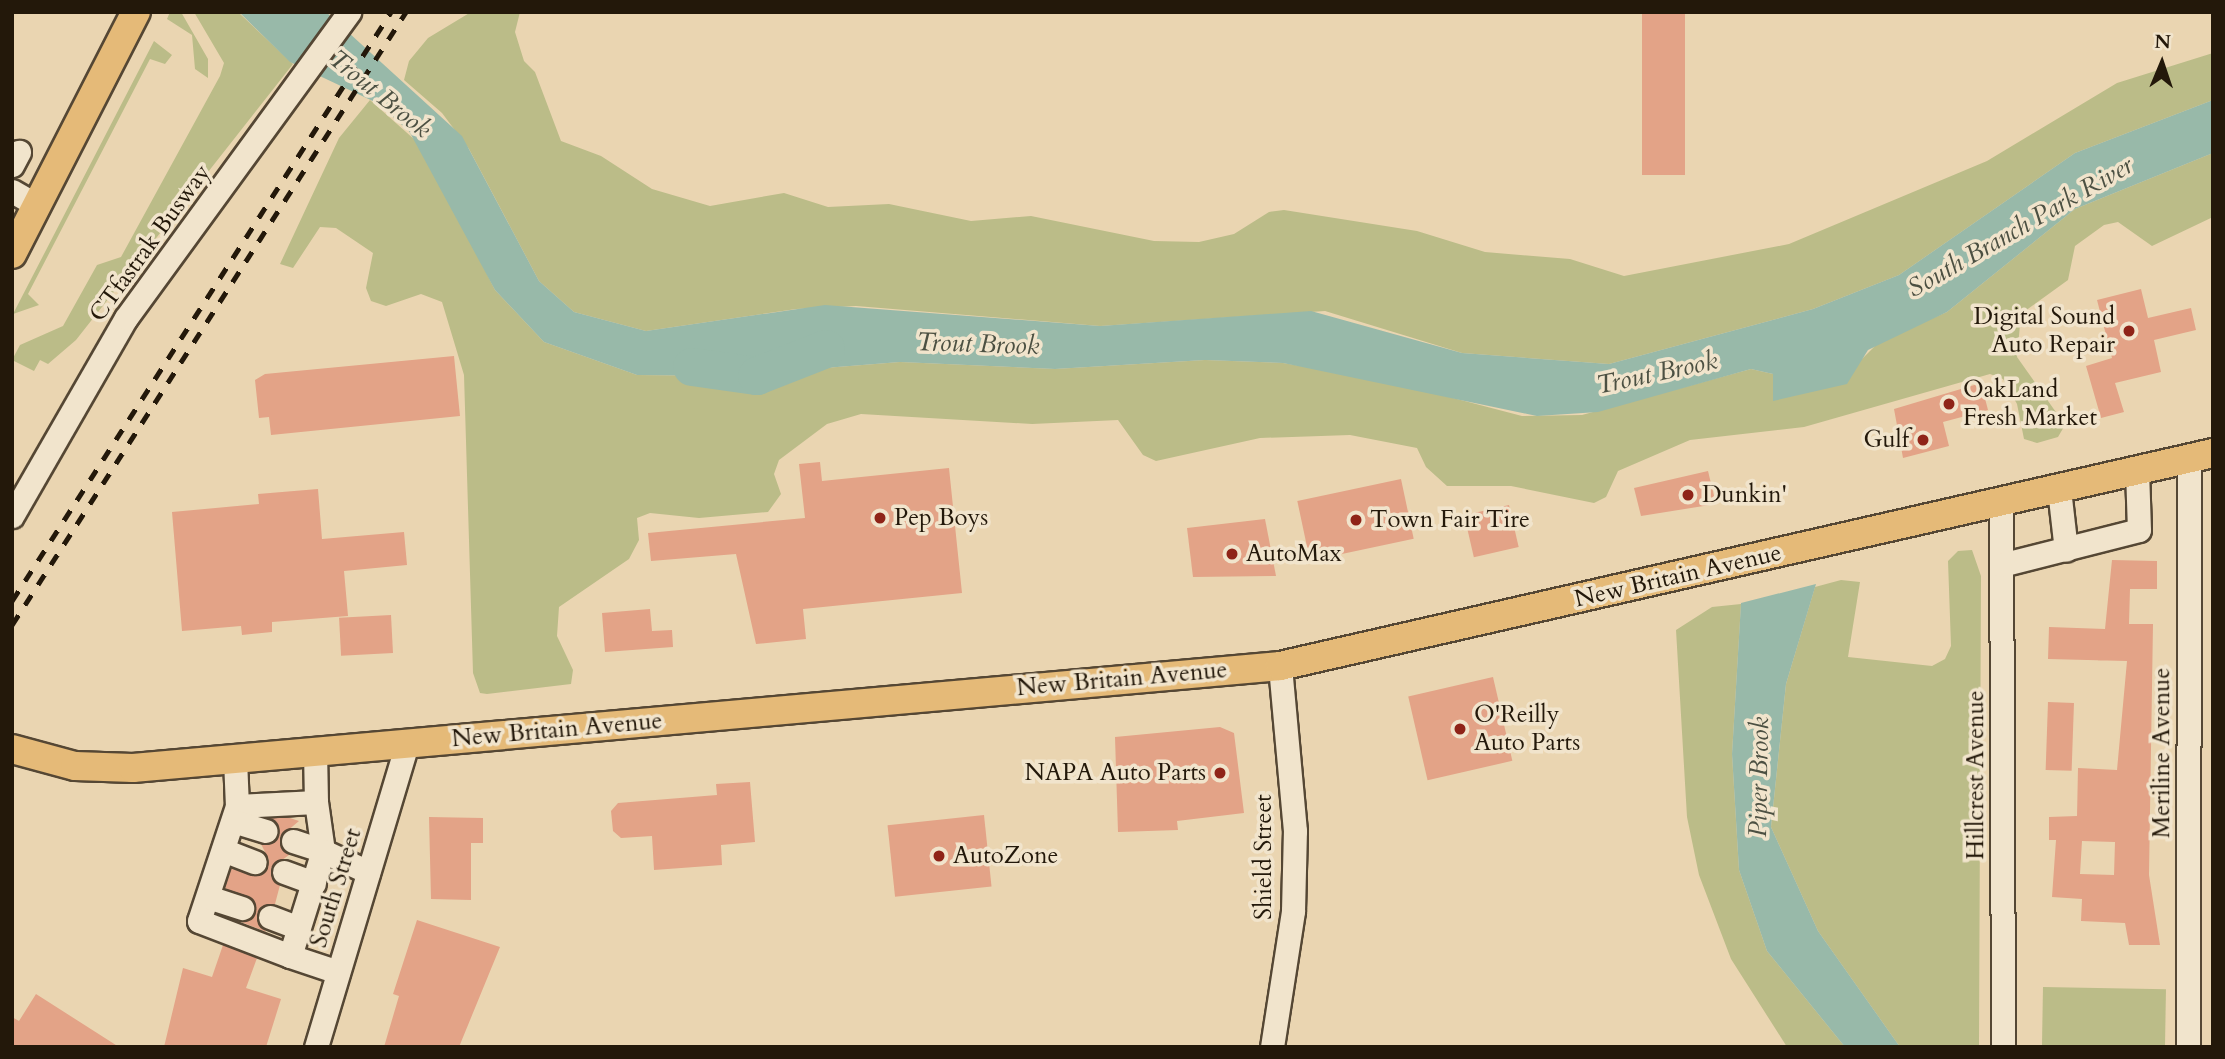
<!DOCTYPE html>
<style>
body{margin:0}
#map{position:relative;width:2225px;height:1059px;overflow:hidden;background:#ead5b1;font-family:Cardo,serif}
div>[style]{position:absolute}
.green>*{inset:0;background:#bbbc88;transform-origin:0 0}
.water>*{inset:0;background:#98b9a9}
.river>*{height:38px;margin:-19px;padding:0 19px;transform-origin:19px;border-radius:19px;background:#98b9a9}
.building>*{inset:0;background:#e3a387;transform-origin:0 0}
.roads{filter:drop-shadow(2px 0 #554734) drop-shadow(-2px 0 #554734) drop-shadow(0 2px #554734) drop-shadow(0 -2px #554734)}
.minor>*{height:23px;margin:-11.5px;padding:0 11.5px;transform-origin:11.5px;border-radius:11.5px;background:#f1e4cc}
.major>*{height:28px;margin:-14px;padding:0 14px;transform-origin:14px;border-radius:14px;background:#e5ba78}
.rail>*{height:5px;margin-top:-2.5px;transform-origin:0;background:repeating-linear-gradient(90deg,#23180a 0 12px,transparent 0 24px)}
.dots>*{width:19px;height:19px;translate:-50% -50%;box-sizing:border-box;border:4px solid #f1e4cc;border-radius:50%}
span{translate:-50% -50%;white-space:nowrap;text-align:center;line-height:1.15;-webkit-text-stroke:7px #f1e4cc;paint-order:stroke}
.street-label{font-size:24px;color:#23180a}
.poi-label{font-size:24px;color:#23180a}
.right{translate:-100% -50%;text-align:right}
.left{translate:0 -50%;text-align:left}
.water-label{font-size:26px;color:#4c5042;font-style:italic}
.frame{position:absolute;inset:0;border:14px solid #23180a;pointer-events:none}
.north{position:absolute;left:2127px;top:28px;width:70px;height:70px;-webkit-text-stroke:5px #f1e4cc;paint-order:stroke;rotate:2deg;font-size:19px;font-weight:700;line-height:28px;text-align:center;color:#23180a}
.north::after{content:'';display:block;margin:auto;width:24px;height:32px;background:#23180a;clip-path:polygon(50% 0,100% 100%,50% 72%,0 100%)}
</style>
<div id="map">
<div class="green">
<div style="clip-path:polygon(170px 12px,181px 12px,208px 59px,208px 78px,195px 69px,192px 35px,167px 19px)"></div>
<div style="clip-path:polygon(194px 12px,238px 12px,293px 64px,76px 340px,48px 364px,40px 360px,34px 371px,12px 360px,20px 345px,63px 326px,97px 265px,121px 257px,220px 76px,224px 63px)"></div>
<div style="clip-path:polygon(471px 12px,520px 12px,515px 32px,524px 61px,535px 72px,561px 141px,601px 156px,652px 189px,710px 206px,784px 193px,828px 207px,889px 204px,971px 221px,1031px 216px,1154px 241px,1199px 242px,1234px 234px,1269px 212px,1284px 210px,1417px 231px,1485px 252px,1570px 259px,1624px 276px,1789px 244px,1987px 161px,2117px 83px,2213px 53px,2213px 100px,2075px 153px,1899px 275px,1813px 309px,1609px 364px,1462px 353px,1325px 311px,1100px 326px,856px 306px,796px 309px,646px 331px,574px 312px,539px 281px,469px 149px,442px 113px,404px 80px,409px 61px,428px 38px)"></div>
<div style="clip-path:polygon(154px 41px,172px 55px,165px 64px,150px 59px,28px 294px,39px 305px,13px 314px)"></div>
<div style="clip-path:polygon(370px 100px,424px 148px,495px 290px,544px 342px,637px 375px,723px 376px,900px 362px,1055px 369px,1205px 360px,1283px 363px,1388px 381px,1522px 416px,1582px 415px,1751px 369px,1773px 374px,1774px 388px,1861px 360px,1880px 341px,1947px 312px,2075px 209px,2213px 153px,2213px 217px,2152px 246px,2118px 222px,2104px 225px,2075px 246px,2068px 280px,2021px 314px,2017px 357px,2065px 425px,2058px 437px,2037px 443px,2024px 439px,2017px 404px,2003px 379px,1990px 374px,1804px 427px,1690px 440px,1618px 471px,1606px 497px,1594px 503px,1511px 486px,1447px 486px,1426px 467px,1417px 448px,1350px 435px,1260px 438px,1156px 461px,1143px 455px,1118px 420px,1032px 424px,861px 414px,827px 424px,779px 460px,774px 474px,781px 494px,768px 512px,699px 518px,650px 513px,637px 518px,639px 540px,629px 559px,559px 607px,557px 636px,573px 670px,571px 684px,487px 694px,480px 693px,473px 673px,464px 375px,442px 302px,421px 294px,386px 306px,371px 301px,366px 288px,373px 253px,336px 228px,320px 227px,293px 268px,280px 264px,339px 138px)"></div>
<div style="clip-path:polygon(1972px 550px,1981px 576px,1979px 1047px,1900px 1047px,1818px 931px,1771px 827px,1786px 684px,1815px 587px,1841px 580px,1860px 582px,1848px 657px,1932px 666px,1945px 659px,1951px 646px,1948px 561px,1958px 551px)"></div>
<div style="clip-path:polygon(1741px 604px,1732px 754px,1739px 870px,1767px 951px,1845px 1047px,1787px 1047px,1731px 959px,1699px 875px,1687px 817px,1676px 630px,1712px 607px)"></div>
<div style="left:2043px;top:987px;width:123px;height:60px;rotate:1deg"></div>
</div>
<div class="water">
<div style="clip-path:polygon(239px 12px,326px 12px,462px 136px,539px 281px,574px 312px,646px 331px,825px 305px,1100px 326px,1311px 311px,1462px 353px,1609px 364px,1813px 309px,1899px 275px,2075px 153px,2213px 100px,2213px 153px,2075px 209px,1947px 312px,1868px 350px,1847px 384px,1773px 401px,1773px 374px,1751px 369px,1598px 412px,1537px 416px,1283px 363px,1205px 360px,1055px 369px,900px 362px,723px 376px,637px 375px,544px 342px,495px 290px,409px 131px,377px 103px,290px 62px)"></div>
<div style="clip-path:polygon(1816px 584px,1786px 684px,1771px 827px,1818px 931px,1900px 1047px,1845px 1047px,1767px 951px,1739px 870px,1732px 754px,1741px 603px)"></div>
</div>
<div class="river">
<div style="left:692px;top:367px;width:66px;rotate:7.9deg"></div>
<div style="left:757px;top:376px;width:74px;rotate:-21.4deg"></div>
</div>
<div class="building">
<div style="left:1642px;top:12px;width:43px;height:163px"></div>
<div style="clip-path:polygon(2141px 289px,2148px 318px,2191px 308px,2196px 330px,2154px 340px,2161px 372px,2115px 383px,2124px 412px,2101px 418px,2086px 366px,2112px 358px,2097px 300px)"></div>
<div style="clip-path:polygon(454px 356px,460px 416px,271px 435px,269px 417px,259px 418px,255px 380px,265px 374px)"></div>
<div style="clip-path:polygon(1981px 383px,1988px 410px,1943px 422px,1949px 446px,1903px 458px,1894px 409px)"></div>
<div style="clip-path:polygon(820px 462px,822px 481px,949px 468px,962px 593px,803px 609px,806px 639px,756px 644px,736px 554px,651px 561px,648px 533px,805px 518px,799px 464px)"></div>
<div style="clip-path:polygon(1708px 471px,1716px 504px,1641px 516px,1634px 488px)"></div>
<div style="left:1401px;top:479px;width:61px;height:106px;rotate:78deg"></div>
<div style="clip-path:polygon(318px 489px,322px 539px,404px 532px,407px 565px,344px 571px,348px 616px,272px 622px,272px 632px,242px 635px,241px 626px,182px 631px,172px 512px,259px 504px,258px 494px)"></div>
<div style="left:1509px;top:505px;width:43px;height:46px;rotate:77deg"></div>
<div style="clip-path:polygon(1265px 519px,1276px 576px,1193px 577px,1187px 528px)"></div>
<div style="clip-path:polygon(evenodd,2112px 560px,2157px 561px,2157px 589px,2130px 589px,2129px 624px,2153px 624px,2149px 875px,2160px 945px,2129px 945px,2125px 923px,2081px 921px,2082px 899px,2052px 897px,2056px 840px,2049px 840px,2049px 817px,2077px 816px,2078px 768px,2117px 770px,2127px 661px,2048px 659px,2049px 627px,2105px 629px,2112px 560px,2082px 841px,2115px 842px,2114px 875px,2080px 874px,2082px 841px)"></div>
<div style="clip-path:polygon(650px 609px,652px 631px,672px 630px,673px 647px,605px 652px,602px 613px)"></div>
<div style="left:391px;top:615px;width:38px;height:52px;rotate:87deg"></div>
<div style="left:1493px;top:677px;width:86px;height:87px;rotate:77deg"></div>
<div style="left:2048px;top:702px;width:26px;height:68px;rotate:2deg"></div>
<div style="clip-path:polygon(1220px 727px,1234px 733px,1244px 813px,1177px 821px,1178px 830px,1118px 832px,1115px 737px)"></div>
<div style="clip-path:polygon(750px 782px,755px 842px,721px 845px,722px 865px,654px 870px,652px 836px,621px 838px,613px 831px,611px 811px,618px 803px,717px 795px,716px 784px)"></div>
<div style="left:984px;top:815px;width:72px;height:97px;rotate:84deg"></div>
<div style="clip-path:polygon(287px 817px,299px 821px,280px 837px,289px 855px,271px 868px,280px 885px,275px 904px,257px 913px,266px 932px,239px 921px,252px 918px,255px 904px,225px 888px,231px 869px,264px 872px,269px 860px,261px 844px,278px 835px,270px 818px)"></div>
<div style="clip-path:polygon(429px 817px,483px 818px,483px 843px,471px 843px,471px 900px,431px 899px)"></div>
<div style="clip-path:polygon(417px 920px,500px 947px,459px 1047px,384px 1047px,399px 996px,393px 994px)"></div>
<div style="clip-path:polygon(223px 945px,257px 958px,246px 988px,281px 999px,266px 1047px,164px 1047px,183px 968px,212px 977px)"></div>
<div style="clip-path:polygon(36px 994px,119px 1047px,12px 1047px,12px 1017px,19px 1021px)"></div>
</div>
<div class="roads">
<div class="minor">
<div style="left:12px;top:165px;width:15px;rotate:-62deg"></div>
<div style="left:12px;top:191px;width:30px;rotate:30deg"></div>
<div style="left:2059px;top:489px;width:61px;rotate:83.5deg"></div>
<div style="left:2001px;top:502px;width:545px;rotate:89.79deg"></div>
<div style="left:12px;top:516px;width:228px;rotate:-60.1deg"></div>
<div style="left:126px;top:318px;width:379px;rotate:-53.9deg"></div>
<div style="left:2001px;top:565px;width:142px;rotate:-14.2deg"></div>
<div style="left:2139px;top:530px;width:59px;rotate:-91.9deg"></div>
<div style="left:235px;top:759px;width:47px;rotate:87.6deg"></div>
<div style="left:237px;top:806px;width:121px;rotate:108.3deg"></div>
<div style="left:199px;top:921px;width:97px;rotate:21deg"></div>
<div style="left:237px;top:806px;width:79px;rotate:-2.9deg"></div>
<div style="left:316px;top:802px;width:50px;rotate:-91.1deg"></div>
<div style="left:233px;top:821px;width:34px;rotate:17deg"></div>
<div style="left:293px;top:841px;width:32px;rotate:18deg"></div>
<div style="left:323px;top:851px;width:49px;rotate:-98.1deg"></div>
<div style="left:223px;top:850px;width:34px;rotate:21deg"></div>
<div style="left:284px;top:872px;width:32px;rotate:20deg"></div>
<div style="left:208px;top:897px;width:36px;rotate:18deg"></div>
<div style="left:270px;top:917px;width:31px;rotate:21deg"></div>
<div style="left:338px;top:972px;width:51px;rotate:-161.6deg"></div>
<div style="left:290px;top:956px;width:110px;rotate:-72.6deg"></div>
<div style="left:323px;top:851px;width:50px;rotate:25deg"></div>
<div style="left:316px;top:1047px;width:316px;rotate:-73.3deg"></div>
<div style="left:1272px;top:1047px;width:138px;rotate:-81.2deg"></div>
<div style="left:1293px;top:911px;width:80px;rotate:-88.6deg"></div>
<div style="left:1295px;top:831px;width:166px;rotate:-95.2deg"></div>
<div style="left:2188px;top:1047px;width:588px;rotate:-89.9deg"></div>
</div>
<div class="major">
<div style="left:12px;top:254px;width:272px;rotate:-62.9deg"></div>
<div style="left:12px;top:749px;width:65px;rotate:15.1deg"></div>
<div style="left:75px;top:766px;width:58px;rotate:2deg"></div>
<div style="left:133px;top:768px;width:1152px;rotate:-5.08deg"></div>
<div style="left:1280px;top:666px;width:957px;rotate:-12.86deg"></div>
</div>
</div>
<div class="rail">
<div style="left:12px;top:601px;width:700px;rotate:-57.24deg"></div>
<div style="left:12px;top:625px;width:729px;rotate:-57.27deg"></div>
</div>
<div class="dots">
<div style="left:2129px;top:331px;background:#8f2418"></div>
<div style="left:1949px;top:404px;background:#8f2418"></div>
<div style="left:1923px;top:440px;background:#8f2418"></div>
<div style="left:1688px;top:495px;background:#8f2418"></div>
<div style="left:880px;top:518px;background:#8f2418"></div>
<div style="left:1356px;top:520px;background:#8f2418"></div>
<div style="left:1232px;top:554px;background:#8f2418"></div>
<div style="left:1460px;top:729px;background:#8f2418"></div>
<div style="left:1220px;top:773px;background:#8f2418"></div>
<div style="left:939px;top:856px;background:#8f2418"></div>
</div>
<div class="street-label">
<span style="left:150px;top:243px;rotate:-54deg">CTfastrak Busway</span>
<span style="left:1678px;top:576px;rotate:-13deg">New Britain Avenue</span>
<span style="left:1122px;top:679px;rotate:-5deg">New Britain Avenue</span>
<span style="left:557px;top:730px;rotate:-5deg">New Britain Avenue</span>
<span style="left:2162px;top:753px;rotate:-90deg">Meriline Avenue</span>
<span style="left:1976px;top:775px;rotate:-90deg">Hillcrest Avenue</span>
<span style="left:1264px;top:857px;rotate:-90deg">Shield Street</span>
<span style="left:336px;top:888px;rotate:-73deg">South Street</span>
</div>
<div class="poi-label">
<span class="right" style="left:2115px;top:331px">Digital Sound<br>Auto Repair</span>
<span class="left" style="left:1963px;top:404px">OakLand<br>Fresh Market</span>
<span class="right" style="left:1909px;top:440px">Gulf</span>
<span class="left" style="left:1702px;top:495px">Dunkin'</span>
<span class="left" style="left:894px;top:518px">Pep Boys</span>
<span class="left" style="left:1370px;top:520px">Town Fair Tire</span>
<span class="left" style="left:1246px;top:554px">AutoMax</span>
<span class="left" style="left:1474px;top:729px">O'Reilly<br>Auto Parts</span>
<span class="right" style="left:1206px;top:773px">NAPA Auto Parts</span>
<span class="left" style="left:953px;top:856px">AutoZone</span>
</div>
<div class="water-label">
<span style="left:380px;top:94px;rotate:39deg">Trout Brook</span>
<span style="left:2020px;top:227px;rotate:-30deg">South Branch Park River</span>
<span style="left:978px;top:344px;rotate:2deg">Trout Brook</span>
<span style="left:1657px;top:373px;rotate:-12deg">Trout Brook</span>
<span style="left:1759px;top:777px;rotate:-89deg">Piper Brook</span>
</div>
<div class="frame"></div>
<div class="north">N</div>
</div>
